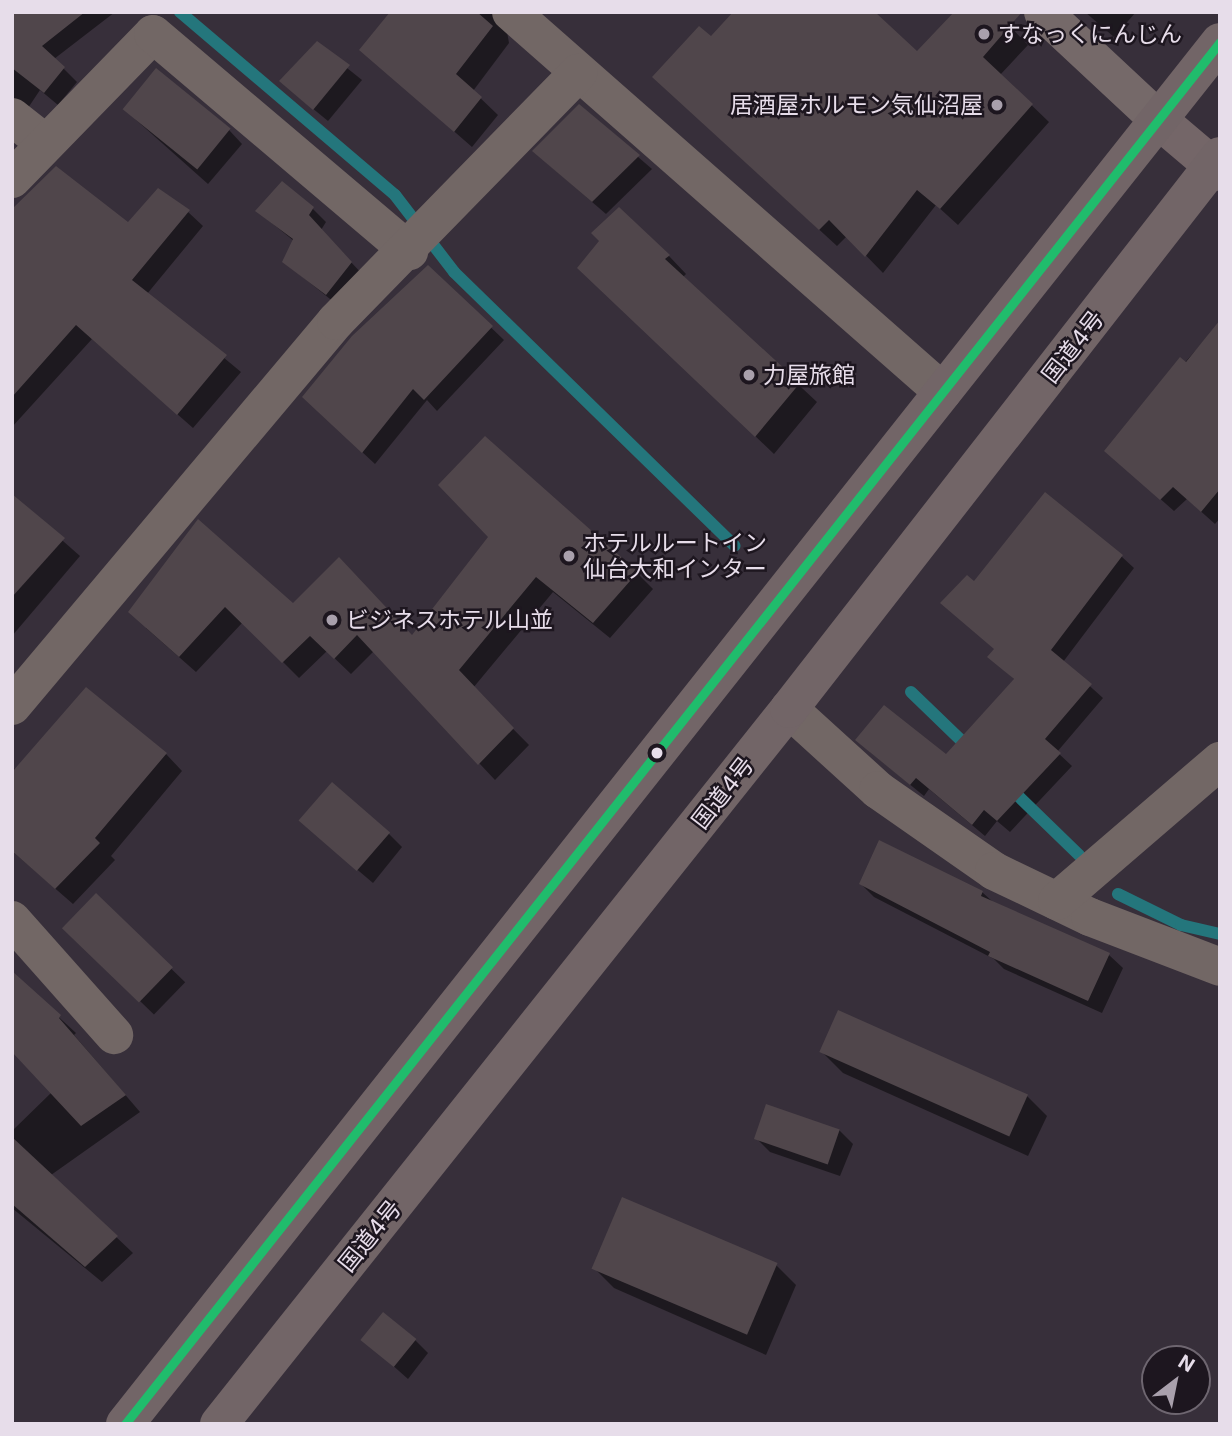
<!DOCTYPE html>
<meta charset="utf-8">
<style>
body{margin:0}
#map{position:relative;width:1232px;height:1436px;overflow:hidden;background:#372f3a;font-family:Inter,"Noto Sans JP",sans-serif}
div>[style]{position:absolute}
.shadow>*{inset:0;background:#0007;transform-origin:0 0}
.stream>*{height:12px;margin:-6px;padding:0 6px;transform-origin:6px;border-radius:6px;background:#24767c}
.building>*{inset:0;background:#50464b;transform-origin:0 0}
.minor>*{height:38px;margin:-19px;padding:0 19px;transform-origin:19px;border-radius:19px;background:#726765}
.secondary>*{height:38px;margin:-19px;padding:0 19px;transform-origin:19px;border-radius:19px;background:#756969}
.primary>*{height:38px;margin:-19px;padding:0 19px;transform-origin:19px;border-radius:19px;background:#746668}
.trunk>*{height:38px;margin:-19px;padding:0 19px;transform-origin:19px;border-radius:19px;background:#726567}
.bus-1>*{height:9px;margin:-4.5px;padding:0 4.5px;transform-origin:4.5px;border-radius:4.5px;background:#20bc6c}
.dots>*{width:19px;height:19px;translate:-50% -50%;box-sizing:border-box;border:4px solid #1d161f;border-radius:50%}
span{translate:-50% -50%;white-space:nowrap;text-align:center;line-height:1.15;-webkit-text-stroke:5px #1d161f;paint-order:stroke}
.poi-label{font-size:23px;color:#e7ddea}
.left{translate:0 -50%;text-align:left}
.right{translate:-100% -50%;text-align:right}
.street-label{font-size:23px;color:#e7ddea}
.frame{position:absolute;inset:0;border:14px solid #e7ddea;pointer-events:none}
.north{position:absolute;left:1141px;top:1345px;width:70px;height:70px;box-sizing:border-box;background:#1d161f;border:2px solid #6e6670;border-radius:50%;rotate:32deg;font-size:19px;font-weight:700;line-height:28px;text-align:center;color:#e7ddea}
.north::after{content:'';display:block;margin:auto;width:24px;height:32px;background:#a9a0ac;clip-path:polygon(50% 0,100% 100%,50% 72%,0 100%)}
</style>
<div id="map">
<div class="shadow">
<div style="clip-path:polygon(12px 12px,115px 12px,54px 59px,77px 82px,58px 105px,40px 90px,28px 108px,12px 115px)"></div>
<div style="clip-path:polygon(393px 12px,515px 12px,506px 26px,509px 43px,473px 91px,498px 115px,472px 147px,361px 50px)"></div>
<div style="clip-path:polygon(996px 12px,1028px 45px,1000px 75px,1049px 122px,958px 225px,936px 205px,883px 273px,847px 236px,837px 246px,672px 94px,711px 38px,917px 53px)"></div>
<div style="clip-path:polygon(1085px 12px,1136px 12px,1114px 37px)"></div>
<div style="clip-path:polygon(317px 44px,362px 80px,328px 121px,295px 94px)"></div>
<div style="clip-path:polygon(579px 106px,652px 169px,606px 214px,548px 164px)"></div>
<div style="clip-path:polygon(135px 119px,229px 130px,242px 144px,208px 184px)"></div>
<div style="clip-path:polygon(312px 208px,326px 222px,321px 230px,364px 276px,340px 307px,284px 262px,294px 241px,257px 211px)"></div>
<div style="clip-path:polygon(188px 212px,203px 226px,147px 294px,241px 372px,193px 428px,92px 339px,12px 427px,12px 227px,128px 224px)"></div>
<div style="clip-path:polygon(669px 256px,686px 274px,683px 277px,817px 402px,774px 454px,598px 285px)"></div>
<div style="clip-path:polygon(428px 267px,504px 340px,437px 411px,427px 400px,375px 464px,317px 410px)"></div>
<div style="clip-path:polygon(1220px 323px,1220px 518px,1215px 524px,1187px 499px,1174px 511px,1106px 451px)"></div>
<div style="clip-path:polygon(12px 496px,80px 556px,12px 636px)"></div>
<div style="clip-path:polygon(198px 522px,293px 606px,413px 637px,490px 537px,637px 573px,653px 589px,610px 638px,553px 592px,473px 688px,529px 745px,495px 780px,374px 651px,351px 674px,327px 651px,299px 678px,243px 622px,196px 672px,146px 628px)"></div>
<div style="clip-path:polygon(1121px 556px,1134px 568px,1063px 662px,1103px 698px,1057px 752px,1072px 766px,1010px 832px,997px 821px,985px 836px,929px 789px,924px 796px,870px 752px,947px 756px,1015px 680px,990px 657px,995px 650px,974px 584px)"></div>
<div style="clip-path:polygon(166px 754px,182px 771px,111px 856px,115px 860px,73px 904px,12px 851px,12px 769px)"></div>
<div style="clip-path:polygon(313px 832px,389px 834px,402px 847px,373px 883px)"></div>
<div style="clip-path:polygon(861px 884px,982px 892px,994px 903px,1109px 955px,1123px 968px,1102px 1013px,1004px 969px,994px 959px,874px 897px)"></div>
<div style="left:96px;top:896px;width:124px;height:45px;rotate:44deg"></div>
<div style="clip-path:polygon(12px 974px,76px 1033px,74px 1035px,140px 1112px,51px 1175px,133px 1253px,102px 1282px,12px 1208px,12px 1131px,52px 1092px)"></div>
<div style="clip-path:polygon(839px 1012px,1027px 1096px,1047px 1116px,1028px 1156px,843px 1073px,823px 1053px)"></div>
<div style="clip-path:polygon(839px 1130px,853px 1144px,840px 1176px,770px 1152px,757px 1139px)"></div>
<div style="clip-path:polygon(776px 1265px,796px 1285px,766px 1355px,614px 1288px,594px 1268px)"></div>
<div style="clip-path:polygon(363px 1339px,415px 1340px,428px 1353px,408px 1379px)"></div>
</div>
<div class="stream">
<div style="left:180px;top:12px;width:282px;rotate:40.4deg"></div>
<div style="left:395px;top:195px;width:97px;rotate:52.5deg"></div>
<div style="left:454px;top:272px;width:392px;rotate:44.3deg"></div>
<div style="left:911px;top:692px;width:83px;rotate:44deg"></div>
<div style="left:1009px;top:787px;width:98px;rotate:44.2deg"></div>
<div style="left:1118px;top:894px;width:70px;rotate:26.2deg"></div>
<div style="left:1181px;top:925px;width:40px;rotate:13deg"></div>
</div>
<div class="building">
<div style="clip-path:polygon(12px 12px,85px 12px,42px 46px,65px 67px,44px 93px,12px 68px)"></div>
<div style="clip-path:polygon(390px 12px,477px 12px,493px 26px,456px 74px,482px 97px,454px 132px,359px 50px)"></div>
<div style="clip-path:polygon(733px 12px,875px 12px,917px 51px,954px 12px,1022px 12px,983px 57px,1033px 104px,940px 209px,917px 190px,865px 257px,829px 220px,819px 230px,652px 77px,699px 26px,711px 36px)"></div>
<div style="clip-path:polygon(317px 41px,350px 65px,313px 110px,279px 81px)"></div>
<div style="left:156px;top:68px;width:96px;height:53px;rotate:39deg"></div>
<div style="clip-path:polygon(579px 104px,640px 155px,592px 202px,532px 151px)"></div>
<div style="clip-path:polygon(56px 166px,128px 222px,158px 188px,190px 210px,132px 280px,227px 355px,177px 415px,76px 325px,12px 397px,12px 209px)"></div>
<div style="clip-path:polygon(282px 181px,314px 207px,309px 215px,352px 262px,326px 295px,282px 262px,293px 239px,255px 211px)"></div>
<div style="clip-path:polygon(619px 207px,670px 255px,665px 259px,800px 383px,755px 437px,577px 268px,599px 241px,591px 233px)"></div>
<div style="clip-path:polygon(428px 265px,493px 326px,424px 400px,413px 389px,362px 453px,302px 397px,352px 336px)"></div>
<div style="clip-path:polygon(1220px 320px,1220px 489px,1201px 512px,1173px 487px,1160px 500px,1104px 451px,1180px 357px,1186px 362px)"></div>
<div style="clip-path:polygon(485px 436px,638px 572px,593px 623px,536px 577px,459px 670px,514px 728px,478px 765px,357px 635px,334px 659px,310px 636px,282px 663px,225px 607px,179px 657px,128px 612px,198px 519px,293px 603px,339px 557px,412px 635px,488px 537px,438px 485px)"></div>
<div style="clip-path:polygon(1045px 492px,1123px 555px,1051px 650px,1092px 684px,1045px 739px,1061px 753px,997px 821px,984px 810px,972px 825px,916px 778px,910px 785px,855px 740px,884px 705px,946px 754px,1014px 679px,987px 657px,994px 649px,940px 603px,967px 575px,974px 581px)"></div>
<div style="clip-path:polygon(12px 494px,65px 538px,12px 597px)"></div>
<div style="clip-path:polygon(86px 687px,167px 753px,95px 838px,100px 843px,55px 889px,12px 851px,12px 772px)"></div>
<div style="left:332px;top:782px;width:77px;height:51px;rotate:41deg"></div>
<div style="clip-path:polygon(879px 840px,983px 891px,981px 896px,1110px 953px,1088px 1001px,988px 956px,990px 952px,859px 884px)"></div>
<div style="left:96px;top:893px;width:107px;height:49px;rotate:44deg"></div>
<div style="clip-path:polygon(12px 971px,61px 1015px,59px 1018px,126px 1095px,81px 1126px,12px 1052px)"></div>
<div style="left:838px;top:1010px;width:208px;height:46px;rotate:24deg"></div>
<div style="left:766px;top:1104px;width:78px;height:37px;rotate:19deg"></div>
<div style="clip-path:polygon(12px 1137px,118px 1236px,85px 1267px,12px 1204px)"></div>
<div style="left:622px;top:1197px;width:169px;height:78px;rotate:23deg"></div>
<div style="left:383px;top:1312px;width:43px;height:36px;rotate:39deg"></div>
</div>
<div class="minor">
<div style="left:511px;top:12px;width:575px;rotate:41.34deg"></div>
<div style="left:12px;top:117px;width:42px;rotate:38.2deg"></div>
<div style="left:12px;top:179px;width:202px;rotate:-45.8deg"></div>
<div style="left:153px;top:34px;width:336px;rotate:40.3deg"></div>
<div style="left:12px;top:706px;width:503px;rotate:-49.92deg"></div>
<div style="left:336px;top:321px;width:347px;rotate:-45.7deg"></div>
<div style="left:789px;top:709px;width:120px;rotate:42.3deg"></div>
<div style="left:878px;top:790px;width:141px;rotate:34.9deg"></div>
<div style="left:994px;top:871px;width:106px;rotate:25.6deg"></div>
<div style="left:1090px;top:917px;width:139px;rotate:21deg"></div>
<div style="left:1057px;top:901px;width:215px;rotate:-40.7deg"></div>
<div style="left:12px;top:920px;width:154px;rotate:48.4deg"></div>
</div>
<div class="secondary">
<div style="left:1043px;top:12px;width:161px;rotate:43deg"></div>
</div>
<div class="primary">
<div style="left:1161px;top:122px;width:77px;rotate:40.3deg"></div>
</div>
<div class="trunk">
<div style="left:125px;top:1424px;width:1763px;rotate:-51.61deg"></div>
<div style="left:219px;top:1424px;width:914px;rotate:-51.44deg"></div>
<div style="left:789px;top:709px;width:701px;rotate:-52.07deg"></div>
</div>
<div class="bus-1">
<div style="left:125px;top:1424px;width:1763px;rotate:-51.61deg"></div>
</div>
<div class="dots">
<div style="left:984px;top:34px;background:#a9a0ac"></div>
<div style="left:997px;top:105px;background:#a9a0ac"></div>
<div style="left:749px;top:375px;background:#a9a0ac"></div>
<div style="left:569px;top:556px;background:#a9a0ac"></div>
<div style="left:332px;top:620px;background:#a9a0ac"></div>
<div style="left:657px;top:753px;background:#e7ddea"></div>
</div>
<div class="poi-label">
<span class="left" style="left:998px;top:34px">すなっくにんじん</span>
<span class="right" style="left:983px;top:105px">居酒屋ホルモン気仙沼屋</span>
<span class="left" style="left:763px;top:375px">力屋旅館</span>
<span class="left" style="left:583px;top:556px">ホテルルートイン<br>仙台大和インター</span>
<span class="left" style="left:346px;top:620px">ビジネスホテル山並</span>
</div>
<div class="street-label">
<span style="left:1073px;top:347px;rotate:-52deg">国道4号</span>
<span style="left:723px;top:793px;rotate:-52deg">国道4号</span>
<span style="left:370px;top:1236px;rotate:-51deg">国道4号</span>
</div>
<div class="frame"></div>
<div class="north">N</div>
</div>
